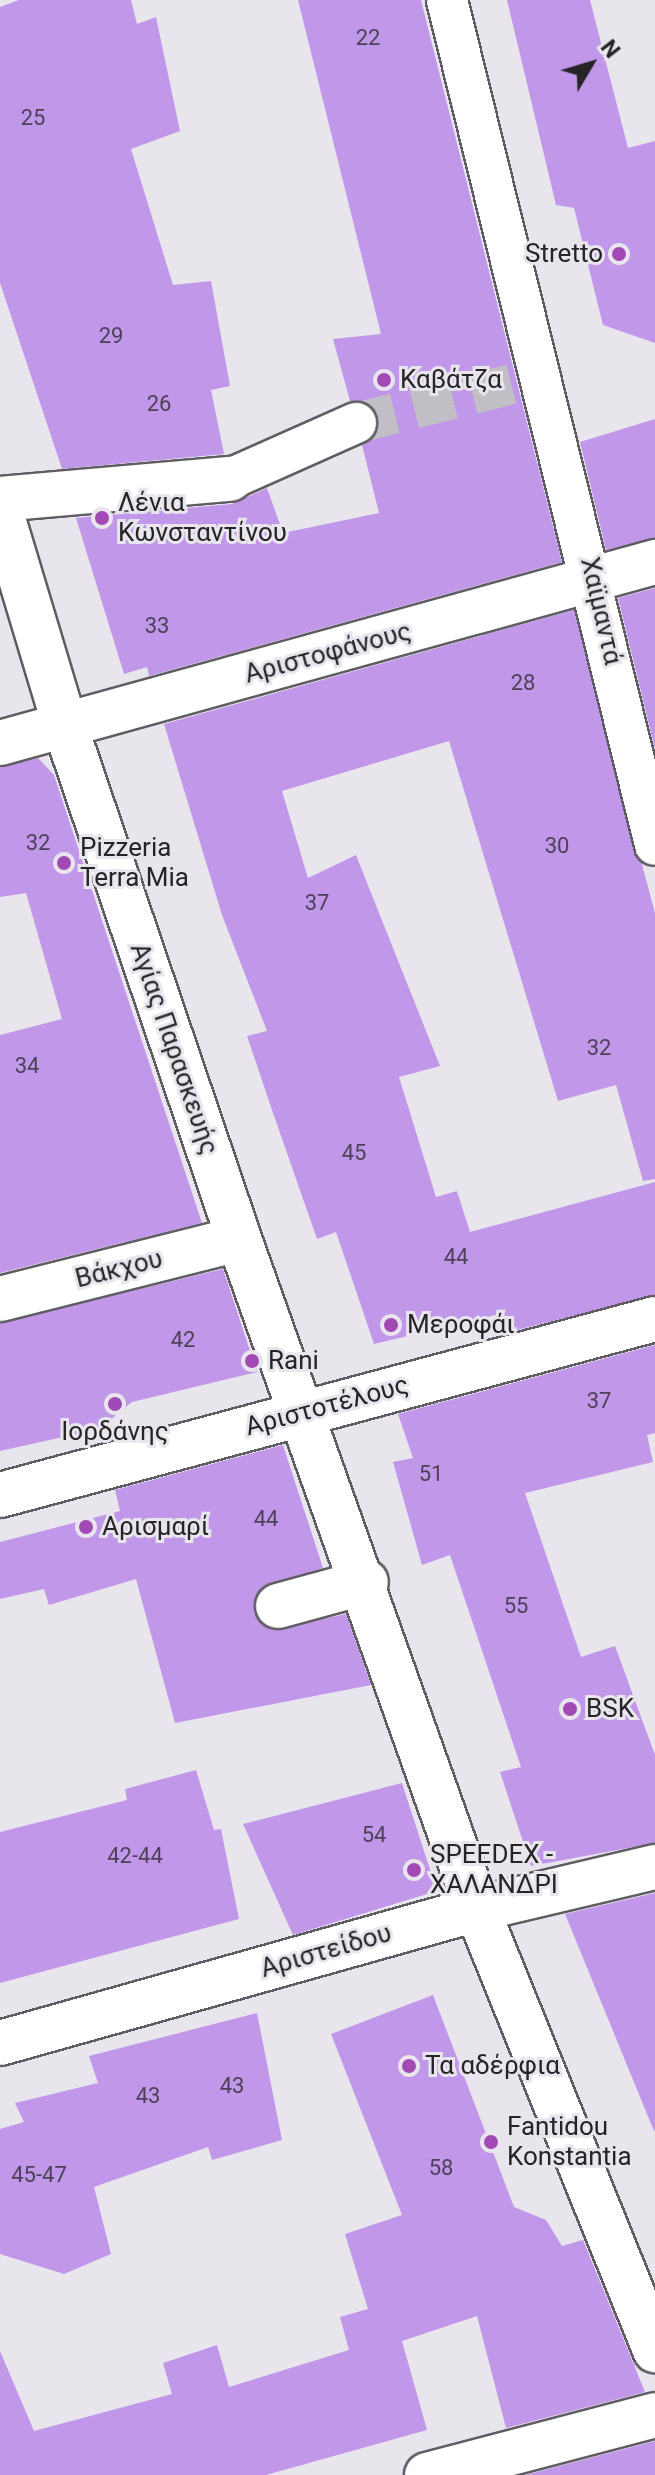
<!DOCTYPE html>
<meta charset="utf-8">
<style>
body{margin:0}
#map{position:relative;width:655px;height:2475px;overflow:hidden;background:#e9e5ed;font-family:Roboto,sans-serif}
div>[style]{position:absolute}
.building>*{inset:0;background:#c198e9}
.pedestrian-tunnel>*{height:40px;margin-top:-20px;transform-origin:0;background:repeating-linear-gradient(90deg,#c2bec5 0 40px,transparent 0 60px)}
.roads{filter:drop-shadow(2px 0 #5f5c62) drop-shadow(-2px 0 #5f5c62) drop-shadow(0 2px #5f5c62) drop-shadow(0 -2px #5f5c62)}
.pedestrian>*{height:40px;margin:-20px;padding:0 20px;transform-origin:20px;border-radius:20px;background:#fff}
.minor>*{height:44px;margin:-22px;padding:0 22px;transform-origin:22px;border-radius:22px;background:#fff}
.tertiary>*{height:44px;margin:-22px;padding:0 22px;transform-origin:22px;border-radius:22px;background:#fff}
.dots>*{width:22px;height:22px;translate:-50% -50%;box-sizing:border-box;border:4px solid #e9e5ed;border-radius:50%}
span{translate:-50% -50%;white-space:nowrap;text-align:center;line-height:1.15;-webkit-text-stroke:6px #e9e5ed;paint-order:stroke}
.number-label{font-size:22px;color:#4d4158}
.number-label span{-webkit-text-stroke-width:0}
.poi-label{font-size:26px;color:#262427}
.right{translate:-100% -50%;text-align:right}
.left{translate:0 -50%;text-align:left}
.street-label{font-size:26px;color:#262427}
.north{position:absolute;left:551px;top:24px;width:80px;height:80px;-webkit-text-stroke:6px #e9e5ed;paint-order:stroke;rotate:52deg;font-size:22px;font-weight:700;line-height:32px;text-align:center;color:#262427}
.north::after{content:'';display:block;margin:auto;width:28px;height:36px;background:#262427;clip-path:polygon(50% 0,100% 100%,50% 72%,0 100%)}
</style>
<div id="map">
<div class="building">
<div style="clip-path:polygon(19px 0,131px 0,137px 24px,156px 17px,180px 131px,131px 149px,173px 285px,211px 281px,230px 386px,211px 390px,224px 454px,62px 469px,0 283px,0 7px)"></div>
<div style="clip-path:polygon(298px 0,421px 0,562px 562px,149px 676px,147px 667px,124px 674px,76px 518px,232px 504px,267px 488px,283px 533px,379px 513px,362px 445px,375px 436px,377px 414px,369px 404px,350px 401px,333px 339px,381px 334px)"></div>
<div style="clip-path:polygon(507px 0,590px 0,628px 148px,655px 141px,655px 343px,603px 325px,574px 208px,556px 205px)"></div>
<div style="clip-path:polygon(655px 419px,655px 538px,606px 550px,580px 442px)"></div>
<div style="clip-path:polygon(655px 588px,655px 749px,618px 598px)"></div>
<div style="clip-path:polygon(574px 610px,655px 913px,655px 1179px,643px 1181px,616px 1085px,558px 1101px,449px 741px,282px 791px,308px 878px,356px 855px,440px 1066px,399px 1077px,436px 1197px,457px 1191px,470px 1232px,655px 1182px,655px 1295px,509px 1332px,504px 1313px,374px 1344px,336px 1232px,317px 1239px,272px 1110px,247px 1036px,267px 1031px,222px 915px,164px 724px)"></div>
<div style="clip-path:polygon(38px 758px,54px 775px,202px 1223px,0 1273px,0 1035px,62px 1019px,26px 893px,0 897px,0 767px)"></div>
<div style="clip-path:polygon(223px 1269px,257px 1372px,132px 1402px,99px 1429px,0 1451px,0 1323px)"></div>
<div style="clip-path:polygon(655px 1345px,655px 1433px,647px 1435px,653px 1462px,525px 1493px,581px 1657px,615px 1646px,655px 1755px,655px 1843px,531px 1866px,500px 1772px,521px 1767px,450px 1555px,422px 1565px,393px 1462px,413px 1458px,398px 1414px)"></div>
<div style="clip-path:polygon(283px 1445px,323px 1568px,261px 1588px,254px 1613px,272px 1630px,346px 1614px,371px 1685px,175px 1723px,136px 1579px,49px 1605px,44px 1589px,0 1599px,0 1542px,120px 1511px,115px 1490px)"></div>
<div style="clip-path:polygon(196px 1770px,214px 1830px,221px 1829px,239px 1919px,0 1983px,0 1832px,127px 1800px,125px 1789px)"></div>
<div style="clip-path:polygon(402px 1783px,437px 1891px,293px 1935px,243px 1824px)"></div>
<div style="clip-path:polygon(655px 1893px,655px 2130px,654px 2131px,565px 1914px)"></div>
<div style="clip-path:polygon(433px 1995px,514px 2207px,546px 2220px,562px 2246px,583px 2240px,645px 2392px,506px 2428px,477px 2316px,402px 2341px,427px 2430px,266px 2475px,0 2475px,0 2351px,34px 2431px,172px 2394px,163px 2363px,217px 2345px,229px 2387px,349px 2350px,340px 2317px,368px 2309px,345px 2234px,402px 2215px,331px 2034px)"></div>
<div style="clip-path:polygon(257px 2013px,282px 2140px,212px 2160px,208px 2147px,94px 2187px,111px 2254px,64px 2274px,0 2254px,0 2129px,24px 2122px,15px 2103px,98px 2083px,89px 2056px)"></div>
<div style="clip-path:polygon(655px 2441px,655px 2475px,525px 2475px)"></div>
</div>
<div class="pedestrian-tunnel">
<div style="left:356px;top:423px;width:170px;rotate:-14deg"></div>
</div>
<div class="roads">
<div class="pedestrian">
<div style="left:447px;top:0;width:870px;rotate:76.17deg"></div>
<div style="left:230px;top:479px;width:138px;rotate:-24deg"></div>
</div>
<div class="minor">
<div style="left:0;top:499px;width:231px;rotate:-5deg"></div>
<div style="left:0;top:743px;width:680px;rotate:-15.45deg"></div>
<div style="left:0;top:1299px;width:246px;rotate:-14.1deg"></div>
<div style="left:278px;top:1606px;width:91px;rotate:-15.3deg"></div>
<div style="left:0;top:2043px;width:495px;rotate:-15.7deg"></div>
<div style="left:477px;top:1909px;width:183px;rotate:-13.3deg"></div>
<div style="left:427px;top:2475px;width:236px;rotate:-14.7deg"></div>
</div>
<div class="tertiary">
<div style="left:0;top:509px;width:227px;rotate:73.3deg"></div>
<div style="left:65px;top:726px;width:542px;rotate:71.26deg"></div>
<div style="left:239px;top:1239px;width:711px;rotate:70.44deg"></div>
<div style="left:477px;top:1909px;width:476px;rotate:68deg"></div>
<div style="left:0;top:1495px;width:678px;rotate:-15.04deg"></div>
</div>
</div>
<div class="dots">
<div style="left:619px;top:254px;background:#a149b5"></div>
<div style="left:384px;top:380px;background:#a149b5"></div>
<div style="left:102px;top:518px;background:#a149b5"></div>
<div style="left:64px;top:863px;background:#a149b5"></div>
<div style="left:391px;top:1325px;background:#a149b5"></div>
<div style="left:252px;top:1361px;background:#a149b5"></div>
<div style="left:115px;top:1404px;background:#a149b5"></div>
<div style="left:86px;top:1527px;background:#a149b5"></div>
<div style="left:570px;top:1709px;background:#a149b5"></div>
<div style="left:414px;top:1870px;background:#a149b5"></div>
<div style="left:409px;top:2066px;background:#a149b5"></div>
<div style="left:491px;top:2142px;background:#a149b5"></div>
</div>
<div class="number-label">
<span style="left:368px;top:38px">22</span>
<span style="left:33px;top:118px">25</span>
<span style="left:111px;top:336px">29</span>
<span style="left:159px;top:404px">26</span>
<span style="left:157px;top:626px">33</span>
<span style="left:523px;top:683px">28</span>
<span style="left:38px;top:843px">32</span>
<span style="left:557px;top:846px">30</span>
<span style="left:317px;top:903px">37</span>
<span style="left:599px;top:1048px">32</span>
<span style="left:27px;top:1066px">34</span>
<span style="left:354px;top:1153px">45</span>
<span style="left:456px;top:1257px">44</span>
<span style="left:183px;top:1340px">42</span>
<span style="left:599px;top:1401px">37</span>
<span style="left:431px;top:1474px">51</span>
<span style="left:266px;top:1519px">44</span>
<span style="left:516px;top:1606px">55</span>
<span style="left:374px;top:1835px">54</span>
<span style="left:135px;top:1856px">42-44</span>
<span style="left:232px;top:2086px">43</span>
<span style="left:148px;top:2096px">43</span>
<span style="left:441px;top:2168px">58</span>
<span style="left:39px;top:2175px">45-47</span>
</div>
<div class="poi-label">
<span class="right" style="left:603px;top:254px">Stretto</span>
<span class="left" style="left:400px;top:380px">Καβάτζα</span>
<span class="left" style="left:118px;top:518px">Λένια<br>Κωνσταντίνου</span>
<span class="left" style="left:80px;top:863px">Pizzeria<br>Terra Mia</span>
<span class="left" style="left:407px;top:1325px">Μεροφάι</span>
<span class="left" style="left:268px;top:1361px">Rani</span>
<span style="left:115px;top:1432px">Ιορδάνης</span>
<span class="left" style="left:102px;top:1527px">Αρισμαρί</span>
<span class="left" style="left:586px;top:1709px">BSK</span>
<span class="left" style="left:430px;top:1870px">SPEEDEX -<br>ΧΑΛΑΝΔΡΙ</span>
<span class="left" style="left:425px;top:2066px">Τα αδέρφια</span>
<span class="left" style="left:507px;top:2142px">Fantidou<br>Konstantia</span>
</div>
<div class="street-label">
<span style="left:601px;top:611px;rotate:77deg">Χαϊμαντά</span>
<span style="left:328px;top:653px;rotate:-15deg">Αριστοφάνους</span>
<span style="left:174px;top:1049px;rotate:71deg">Αγίας Παρασκευής</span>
<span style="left:119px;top:1269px;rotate:-14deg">Βάκχου</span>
<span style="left:327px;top:1406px;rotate:-15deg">Αριστοτέλους</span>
<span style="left:326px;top:1951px;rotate:-16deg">Αριστείδου</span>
</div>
<div class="north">N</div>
</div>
